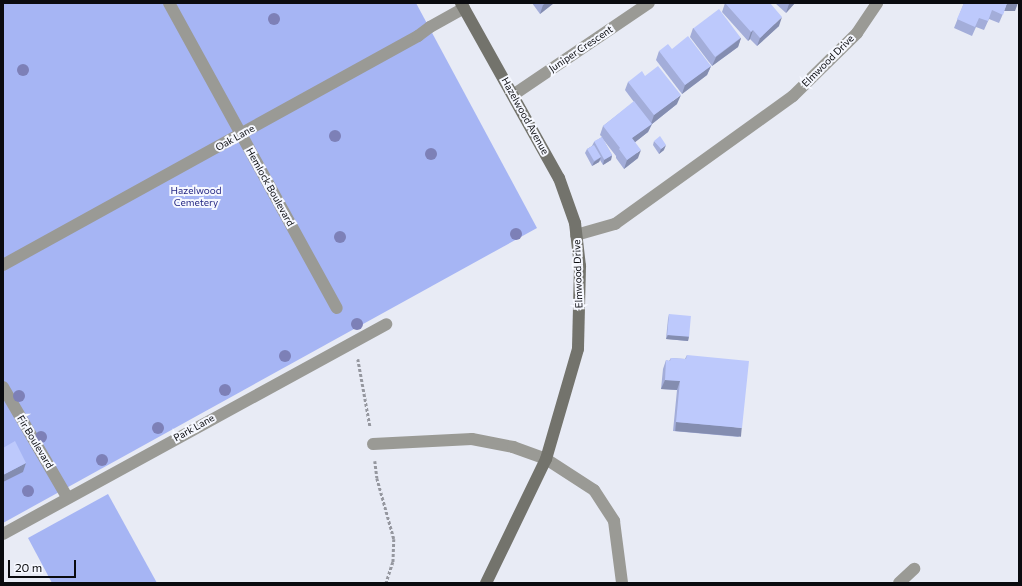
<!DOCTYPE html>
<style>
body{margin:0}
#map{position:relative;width:1022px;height:586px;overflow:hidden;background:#e8ebf5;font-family:Commissioner,sans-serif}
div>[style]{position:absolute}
.green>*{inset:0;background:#a6b5f4}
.path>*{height:2.5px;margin-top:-1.25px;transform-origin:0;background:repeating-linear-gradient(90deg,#95979f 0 3px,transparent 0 5px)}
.lane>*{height:12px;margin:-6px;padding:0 6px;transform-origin:6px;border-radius:6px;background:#9a9a95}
.street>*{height:12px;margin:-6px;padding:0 6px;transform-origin:6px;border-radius:6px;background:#9a9a95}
.secondary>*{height:12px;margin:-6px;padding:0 6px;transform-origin:6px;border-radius:6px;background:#73736c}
.trees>*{width:12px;height:12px;margin:-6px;border-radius:50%;background:#7d80b7}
.wall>*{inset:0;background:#a3add9}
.shaded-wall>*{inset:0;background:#848db0;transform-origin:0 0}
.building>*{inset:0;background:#bdc9fc;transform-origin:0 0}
span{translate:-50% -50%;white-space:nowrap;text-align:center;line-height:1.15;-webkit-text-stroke:4px #f6f8ff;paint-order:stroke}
.street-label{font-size:10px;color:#0a0b0f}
.park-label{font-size:10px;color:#262985}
.frame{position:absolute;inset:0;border:4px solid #0a0b0f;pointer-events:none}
.scale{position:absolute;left:8px;top:560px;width:68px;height:18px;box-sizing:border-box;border:2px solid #0a0b0f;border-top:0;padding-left:5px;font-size:12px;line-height:14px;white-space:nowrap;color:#0a0b0f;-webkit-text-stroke:3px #f6f8ff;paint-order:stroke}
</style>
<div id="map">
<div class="green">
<div style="clip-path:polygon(3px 3px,416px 3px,537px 228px,3px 523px)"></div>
<div style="clip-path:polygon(108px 494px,157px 583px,52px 583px,28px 538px)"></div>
</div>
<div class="path">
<div style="left:358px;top:359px;width:68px;rotate:79.8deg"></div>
<div style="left:375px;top:461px;width:17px;rotate:83deg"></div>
<div style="left:377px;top:478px;width:63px;rotate:74.4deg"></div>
<div style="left:394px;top:539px;width:23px;rotate:92deg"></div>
<div style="left:393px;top:562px;width:22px;rotate:108deg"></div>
</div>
<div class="lane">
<div style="left:169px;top:3px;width:348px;rotate:61.2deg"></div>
<div style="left:3px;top:265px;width:474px;rotate:-28.9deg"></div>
<div style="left:418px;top:36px;width:15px;rotate:-37deg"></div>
<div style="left:430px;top:27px;width:39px;rotate:-29deg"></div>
<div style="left:3px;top:387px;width:127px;rotate:59.8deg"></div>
<div style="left:373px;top:444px;width:99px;rotate:-2.9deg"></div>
<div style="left:472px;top:439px;width:42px;rotate:11deg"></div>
<div style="left:513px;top:447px;width:35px;rotate:20deg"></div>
<div style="left:899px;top:583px;width:21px;rotate:-43deg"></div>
</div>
<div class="street">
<div style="left:513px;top:95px;width:164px;rotate:-34.1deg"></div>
<div style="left:576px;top:235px;width:41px;rotate:-15.8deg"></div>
<div style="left:615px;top:224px;width:219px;rotate:-35.7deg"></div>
<div style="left:793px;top:96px;width:90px;rotate:-44.5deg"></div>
<div style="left:857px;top:33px;width:36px;rotate:-56deg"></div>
<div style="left:546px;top:459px;width:57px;rotate:32.9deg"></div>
<div style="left:594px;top:490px;width:37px;rotate:57deg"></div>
<div style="left:614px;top:521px;width:63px;rotate:82.6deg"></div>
<div style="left:3px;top:534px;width:437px;rotate:-28.7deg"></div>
</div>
<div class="secondary">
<div style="left:461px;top:3px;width:201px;rotate:60.8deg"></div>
<div style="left:559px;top:178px;width:48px;rotate:70.4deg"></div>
<div style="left:575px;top:223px;width:43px;rotate:83.4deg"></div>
<div style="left:580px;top:266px;width:83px;rotate:91.4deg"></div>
<div style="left:578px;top:349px;width:115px;rotate:106.2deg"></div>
<div style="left:546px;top:459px;width:138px;rotate:115.8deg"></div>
</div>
<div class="trees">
<div style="left:274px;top:19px"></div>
<div style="left:23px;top:70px"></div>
<div style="left:335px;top:136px"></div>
<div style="left:431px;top:154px"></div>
<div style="left:516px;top:234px"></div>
<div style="left:340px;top:237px"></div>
<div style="left:357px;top:324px"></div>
<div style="left:285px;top:356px"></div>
<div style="left:225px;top:390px"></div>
<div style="left:19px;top:396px"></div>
<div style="left:158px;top:428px"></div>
<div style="left:41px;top:437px"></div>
<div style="left:102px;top:460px"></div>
<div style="left:28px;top:491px"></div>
</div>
<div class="wall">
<div style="clip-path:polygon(532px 3px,554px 3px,540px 14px)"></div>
<div style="clip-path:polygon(725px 3px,779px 26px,757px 46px,750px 39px,748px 41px,722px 12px)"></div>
<div style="clip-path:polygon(775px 3px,795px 3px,786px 13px)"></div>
<div style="clip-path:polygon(964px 3px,1015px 11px,1004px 11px,999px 23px,989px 19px,984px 30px,976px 27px,972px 36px,954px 28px)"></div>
<div style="clip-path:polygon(693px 28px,741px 38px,738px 47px,712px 66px,690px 37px)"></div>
<div style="clip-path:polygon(672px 49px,711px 66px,707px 75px,682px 94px,656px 60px,659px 51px)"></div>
<div style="clip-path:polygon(645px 76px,677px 104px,652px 124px,648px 132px,635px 142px,638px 158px,624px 169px,616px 158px,616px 156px,602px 138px,612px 155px,611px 160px,603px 165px,600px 160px,599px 162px,592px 166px,585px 153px,587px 149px,592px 146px,594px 142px,602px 137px,600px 135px,603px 126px,634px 102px,625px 90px,628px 82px)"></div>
<div style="clip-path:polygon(654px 141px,664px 150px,659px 154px,653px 145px)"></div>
<div style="clip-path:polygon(669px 314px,689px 336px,688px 341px,666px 339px,668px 319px)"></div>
<div style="clip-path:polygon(687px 355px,739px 437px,673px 431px,677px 390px,661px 389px,663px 369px,666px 360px,669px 361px,671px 358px,685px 359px)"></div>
</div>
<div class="shaded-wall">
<div style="clip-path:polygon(546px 3px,554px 3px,540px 14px,543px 5px)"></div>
<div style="clip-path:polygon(790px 3px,795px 3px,786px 13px,789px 4px)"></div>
<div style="clip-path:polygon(1007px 3px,1018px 3px,1015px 11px,1004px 11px,999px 23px)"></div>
<div style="clip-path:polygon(782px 17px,779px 26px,757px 46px,760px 38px)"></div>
<div style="clip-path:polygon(753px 30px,750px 39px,748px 41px,751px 32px)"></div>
<div style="clip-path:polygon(741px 38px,738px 47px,712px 66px,716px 57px)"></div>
<div style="clip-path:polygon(711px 66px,707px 75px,682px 94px,685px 85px)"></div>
<div style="clip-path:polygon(681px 95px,677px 104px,652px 124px,648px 132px,629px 147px,632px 138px,651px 124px,654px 115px)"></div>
<div style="clip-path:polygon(666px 145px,664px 150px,659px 154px,661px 149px)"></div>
<div style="clip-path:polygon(641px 150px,638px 158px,624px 169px,627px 160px)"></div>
<div style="clip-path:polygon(612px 155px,611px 160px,603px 165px,604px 160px)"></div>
<div style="clip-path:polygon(601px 157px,599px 162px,592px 166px,594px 162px)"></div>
<div style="clip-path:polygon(668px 335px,689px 336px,688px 341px,666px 339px)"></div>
<div style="clip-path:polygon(665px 380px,680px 381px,677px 390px,661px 389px)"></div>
<div style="left:676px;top:422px;width:66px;height:9px;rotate:5deg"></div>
<div style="clip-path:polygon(26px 463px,23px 472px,3px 482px,3px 475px)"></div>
</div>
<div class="building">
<div style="clip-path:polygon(725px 3px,770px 3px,782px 17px,760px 38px,753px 30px,751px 32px)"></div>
<div style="clip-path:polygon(964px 3px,1007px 3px,1003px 15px,992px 10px,988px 21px,979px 18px,975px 27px,957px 19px)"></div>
<div style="left:719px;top:9px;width:36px;height:32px;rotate:53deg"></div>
<div style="clip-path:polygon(688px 36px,711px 66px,685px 85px,659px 51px,668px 44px,672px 49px)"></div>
<div style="clip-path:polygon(658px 66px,681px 95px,654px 115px,628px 82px,642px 71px,645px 76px)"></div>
<div style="clip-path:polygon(634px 101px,652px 124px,632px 138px,641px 150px,627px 160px,619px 149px,620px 148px,603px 126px)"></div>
<div style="clip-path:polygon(660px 136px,666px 145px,661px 149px,654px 141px)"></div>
<div style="left:602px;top:137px;width:21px;height:9px;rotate:61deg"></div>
<div style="left:594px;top:145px;width:14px;height:8px;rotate:60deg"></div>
<div style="left:669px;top:314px;width:22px;height:21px;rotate:5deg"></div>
<div style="clip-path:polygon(687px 355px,749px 361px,742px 428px,676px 422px,680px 381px,665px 380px,666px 360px,670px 361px,671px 358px,686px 359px)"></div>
<div style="clip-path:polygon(15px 441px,26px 463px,3px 475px,3px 448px)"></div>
</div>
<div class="street-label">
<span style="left:581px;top:49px;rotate:-34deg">Juniper Crescent</span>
<span style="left:828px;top:61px;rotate:-45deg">Elmwood Drive</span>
<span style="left:525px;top:116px;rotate:61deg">Hazelwood Avenue</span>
<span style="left:235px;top:138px;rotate:-29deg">Oak Lane</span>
<span style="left:270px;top:187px;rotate:61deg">Hemlock Boulevard</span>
<span style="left:578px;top:274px;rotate:-92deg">Elmwood Drive</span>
<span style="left:194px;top:428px;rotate:-29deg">Park Lane</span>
<span style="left:35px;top:442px;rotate:59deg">Fir Boulevard</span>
</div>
<div class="park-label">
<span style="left:196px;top:196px">Hazelwood<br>Cemetery</span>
</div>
<div class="frame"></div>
<div class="scale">20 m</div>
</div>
